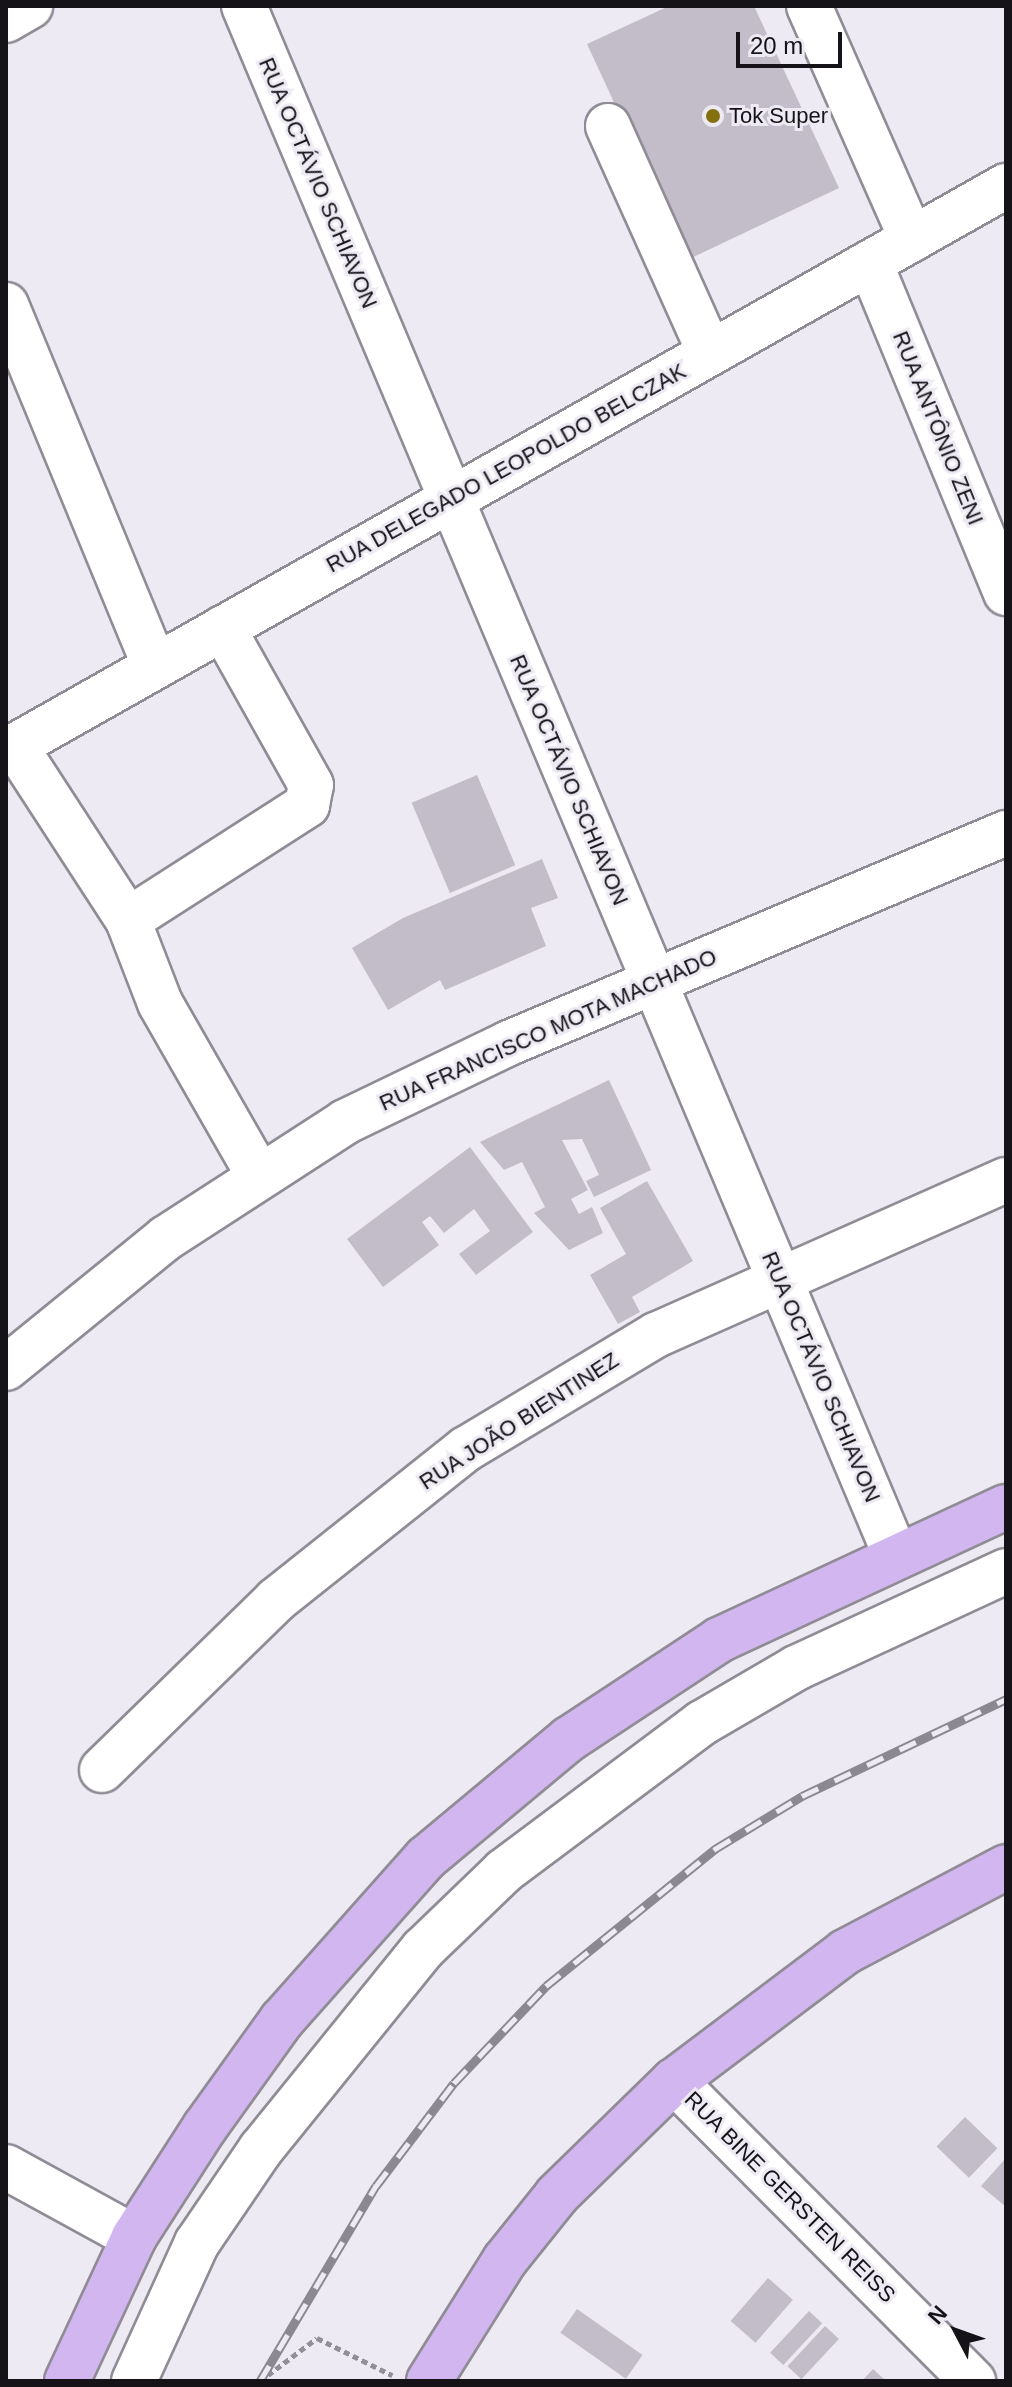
<!DOCTYPE html>
<meta charset="utf-8">
<style>
body{margin:0}
#map{position:relative;width:1012px;height:2387px;overflow:hidden;background:#eeeaf4;font-family:Helvetica,sans-serif}
div>[style]{position:absolute}
.building>*{inset:0;background:#c2bdc8;transform-origin:0 0}
.path>*{height:5px;margin-top:-2.5px;transform-origin:0;background:repeating-linear-gradient(90deg,#928f96 0 6px,transparent 0 10px)}
.roads{filter:drop-shadow(2px 0 #908c95) drop-shadow(-2px 0 #908c95) drop-shadow(0 2px #908c95) drop-shadow(0 -2px #908c95)}
.minor>*{height:44px;margin:-22px;padding:0 22px;transform-origin:22px;border-radius:22px;background:#fff}
.major>*{height:44px;margin:-22px;padding:0 22px;transform-origin:22px;border-radius:22px;background:#d2b6f0}
.rail>*{height:9px;margin-top:-4.5px;transform-origin:0;background:repeating-linear-gradient(90deg,#eeeaf4 0 18px,#8b8890 0 36px);box-sizing:border-box;border-block:2px solid #8b8890}
.dots>*{width:22px;height:22px;translate:-50% -50%;box-sizing:border-box;border:4px solid #eeeaf4;border-radius:50%}
span{translate:-50% -50%;white-space:nowrap;text-align:center;line-height:1.15;-webkit-text-stroke:6px #eeeaf4;paint-order:stroke}
.poi-label{font-size:22px;color:#151317}
.left{translate:0 -50%;text-align:left}
.street-label{font-size:22px;color:#151317}
.frame{position:absolute;inset:0;border:8px solid #151317;pointer-events:none}
.north{position:absolute;left:916px;top:2291px;width:80px;height:80px;-webkit-text-stroke:6px #eeeaf4;paint-order:stroke;rotate:311deg;font-size:22px;font-weight:700;line-height:32px;text-align:center;color:#151317}
.north::after{content:'';display:block;margin:auto;width:28px;height:36px;background:#151317;clip-path:polygon(50% 0,100% 100%,50% 72%,0 100%)}
.scale{position:absolute;left:736px;top:32px;width:106px;height:36px;box-sizing:border-box;border:4px solid #151317;border-top:0;padding-left:10px;font-size:24px;line-height:28px;white-space:nowrap;color:#151317;-webkit-text-stroke:6px #eeeaf4;paint-order:stroke}
</style>
<div id="map">
<div class="building">
<div style="clip-path:polygon(669px 6px,754px 6px,839px 188px,687px 260px,587px 44px)"></div>
<div style="left:477px;top:775px;width:98px;height:71px;rotate:67deg"></div>
<div style="clip-path:polygon(542px 859px,558px 898px,531px 908px,546px 946px,445px 990px,440px 980px,388px 1010px,352px 948px,403px 918px)"></div>
<div style="clip-path:polygon(609px 1080px,651px 1170px,594px 1197px,586px 1181px,599px 1175px,582px 1139px,562px 1140px,588px 1190px,571px 1199px,579px 1214px,592px 1207px,603px 1233px,569px 1250px,534px 1213px,545px 1207px,522px 1162px,504px 1170px,480px 1142px)"></div>
<div style="clip-path:polygon(470px 1147px,533px 1232px,476px 1275px,459px 1254px,490px 1231px,474px 1209px,444px 1233px,430px 1216px,422px 1222px,439px 1245px,383px 1287px,347px 1239px)"></div>
<div style="clip-path:polygon(647px 1181px,693px 1261px,632px 1297px,640px 1312px,618px 1324px,590px 1275px,626px 1254px,600px 1208px)"></div>
<div style="left:965px;top:2117px;width:45px;height:41px;rotate:44deg"></div>
<div style="clip-path:polygon(1006px 2158px,1006px 2207px,981px 2186px)"></div>
<div style="left:768px;top:2278px;width:33px;height:57px;rotate:41deg"></div>
<div style="left:577px;top:2309px;width:80px;height:29px;rotate:35deg"></div>
<div style="left:809px;top:2311px;width:18px;height:57px;rotate:43deg"></div>
<div style="left:825px;top:2326px;width:19px;height:55px;rotate:43deg"></div>
<div style="clip-path:polygon(873px 2369px,886px 2381px,862px 2381px)"></div>
</div>
<div class="path">
<div style="left:260px;top:2381px;width:71px;rotate:-37deg"></div>
<div style="left:317px;top:2338px;width:84px;rotate:26.3deg"></div>
</div>
<div class="roads">
<div class="minor">
<div style="left:244px;top:6px;width:1679px;rotate:67.19deg"></div>
<div style="left:809px;top:6px;width:255px;rotate:66.2deg"></div>
<div style="left:6px;top:20px;width:28px;rotate:-30deg"></div>
<div style="left:608px;top:126px;width:249px;rotate:65.8deg"></div>
<div style="left:870px;top:263px;width:357px;rotate:67.6deg"></div>
<div style="left:6px;top:305px;width:391px;rotate:67.6deg"></div>
<div style="left:15px;top:746px;width:207px;rotate:57deg"></div>
<div style="left:128px;top:920px;width:89px;rotate:68.9deg"></div>
<div style="left:160px;top:1003px;width:197px;rotate:60.2deg"></div>
<div style="left:6px;top:751px;width:1149px;rotate:-29.47deg"></div>
<div style="left:128px;top:920px;width:213px;rotate:-32.7deg"></div>
<div style="left:307px;top:805px;width:20px;rotate:-79deg"></div>
<div style="left:311px;top:785px;width:180px;rotate:-119.3deg"></div>
<div style="left:6px;top:1368px;width:206px;rotate:-39.1deg"></div>
<div style="left:166px;top:1238px;width:213px;rotate:-32.9deg"></div>
<div style="left:345px;top:1122px;width:182px;rotate:-25.7deg"></div>
<div style="left:509px;top:1043px;width:540px;rotate:-22.91deg"></div>
<div style="left:102px;top:1770px;width:243px;rotate:-44.3deg"></div>
<div style="left:276px;top:1600px;width:243px;rotate:-38.5deg"></div>
<div style="left:466px;top:1449px;width:222px;rotate:-31deg"></div>
<div style="left:656px;top:1335px;width:383px;rotate:-23.9deg"></div>
<div style="left:674px;top:2081px;width:424px;rotate:45.1deg"></div>
<div style="left:6px;top:2167px;width:146px;rotate:28.7deg"></div>
<div style="left:134px;top:2381px;width:152px;rotate:-65.5deg"></div>
<div style="left:197px;top:2243px;width:114px;rotate:-55.8deg"></div>
<div style="left:261px;top:2149px;width:257px;rotate:-51deg"></div>
<div style="left:423px;top:1949px;width:112px;rotate:-43.9deg"></div>
<div style="left:504px;top:1871px;width:247px;rotate:-36.8deg"></div>
<div style="left:702px;top:1723px;width:109px;rotate:-30.3deg"></div>
<div style="left:796px;top:1668px;width:231px;rotate:-24.8deg"></div>
</div>
<div class="major">
<div style="left:67px;top:2381px;width:159px;rotate:-65deg"></div>
<div style="left:134px;top:2237px;width:131px;rotate:-57.2deg"></div>
<div style="left:205px;top:2127px;width:132px;rotate:-54.3deg"></div>
<div style="left:282px;top:2020px;width:217px;rotate:-48.4deg"></div>
<div style="left:426px;top:1858px;width:186px;rotate:-39.8deg"></div>
<div style="left:569px;top:1739px;width:180px;rotate:-33.4deg"></div>
<div style="left:719px;top:1640px;width:316px;rotate:-24.9deg"></div>
<div style="left:429px;top:2381px;width:143px;rotate:-57.9deg"></div>
<div style="left:505px;top:2260px;width:83px;rotate:-51.3deg"></div>
<div style="left:557px;top:2195px;width:163px;rotate:-44.3deg"></div>
<div style="left:674px;top:2081px;width:214px;rotate:-37deg"></div>
<div style="left:845px;top:1952px;width:182px;rotate:-27.8deg"></div>
</div>
</div>
<div class="rail">
<div style="left:260px;top:2381px;width:227px;rotate:-59.3deg"></div>
<div style="left:376px;top:2186px;width:129px;rotate:-52.9deg"></div>
<div style="left:454px;top:2083px;width:134px;rotate:-46.5deg"></div>
<div style="left:546px;top:1986px;width:218px;rotate:-39deg"></div>
<div style="left:715px;top:1849px;width:102px;rotate:-31.3deg"></div>
<div style="left:802px;top:1796px;width:226px;rotate:-25.4deg"></div>
</div>
<div class="dots">
<div style="left:713px;top:116px;background:#85700f"></div>
</div>
<div class="poi-label">
<span class="left" style="left:729px;top:116px">Tok Super</span>
</div>
<div class="street-label">
<span style="left:318px;top:183px;rotate:67deg">RUA OCTÁVIO SCHIAVON</span>
<span style="left:938px;top:428px;rotate:68deg">RUA ANTÔNIO ZENI</span>
<span style="left:506px;top:468px;rotate:-29deg">RUA DELEGADO LEOPOLDO BELCZAK</span>
<span style="left:569px;top:780px;rotate:67deg">RUA OCTÁVIO SCHIAVON</span>
<span style="left:548px;top:1030px;rotate:-24deg">RUA FRANCISCO MOTA MACHADO</span>
<span style="left:821px;top:1377px;rotate:67deg">RUA OCTÁVIO SCHIAVON</span>
<span style="left:519px;top:1421px;rotate:-33deg">RUA JOÃO BIENTINEZ</span>
<span style="left:790px;top:2197px;rotate:45deg">RUA BINE GERSTEN REISS</span>
</div>
<div class="frame"></div>
<div class="north">N</div>
<div class="scale">20 m</div>
</div>
